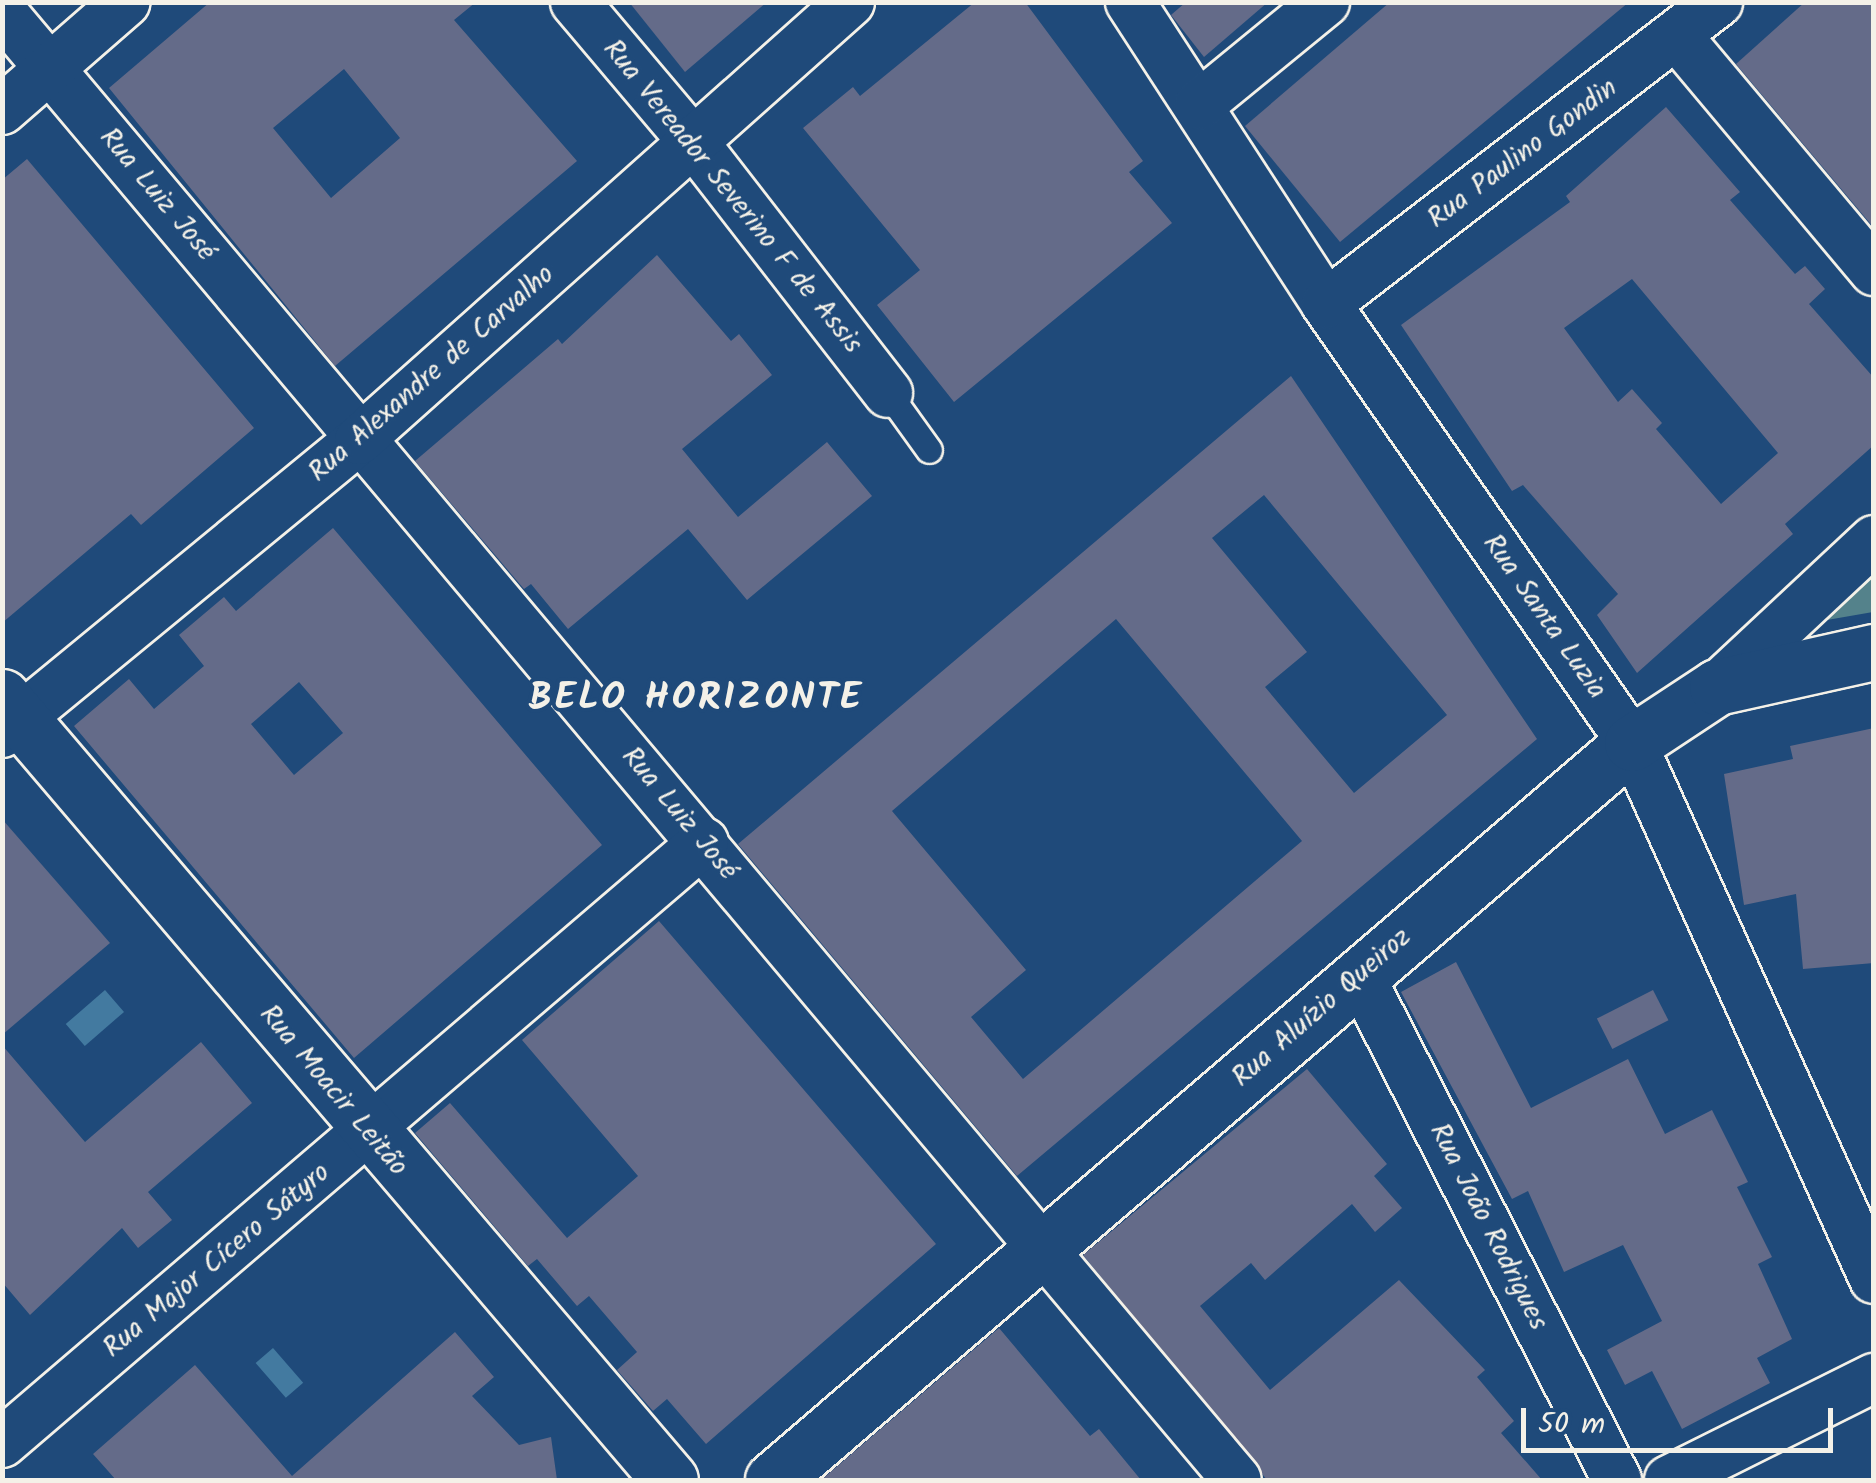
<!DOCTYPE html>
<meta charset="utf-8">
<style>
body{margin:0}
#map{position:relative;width:1876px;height:1483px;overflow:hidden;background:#1f4a7a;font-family:Kalam,sans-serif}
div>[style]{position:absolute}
.green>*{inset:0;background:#54828b}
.water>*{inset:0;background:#437aa0;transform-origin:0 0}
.building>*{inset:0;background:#646b89;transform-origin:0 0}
.roads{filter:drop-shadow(2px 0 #f4f1e8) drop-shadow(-2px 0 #f4f1e8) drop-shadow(0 2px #f4f1e8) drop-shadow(0 -2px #f4f1e8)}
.service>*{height:25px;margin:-12.5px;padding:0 12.5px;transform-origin:12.5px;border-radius:12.5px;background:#1f4a7a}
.minor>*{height:48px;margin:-24px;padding:0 24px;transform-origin:24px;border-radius:24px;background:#1f4a7a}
.tertiary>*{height:55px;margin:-27.5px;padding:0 27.5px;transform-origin:27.5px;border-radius:27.5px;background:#1f4a7a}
.secondary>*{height:55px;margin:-27.5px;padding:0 27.5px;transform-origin:27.5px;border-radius:27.5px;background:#1f4a7a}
span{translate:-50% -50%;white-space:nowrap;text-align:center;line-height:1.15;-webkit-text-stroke:8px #1f4a7a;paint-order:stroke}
.street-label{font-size:28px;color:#f4f1e8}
.district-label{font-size:38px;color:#f4f1e8;font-weight:700;letter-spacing:2.5px}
.frame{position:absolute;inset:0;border:5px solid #f4f1e8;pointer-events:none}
.scale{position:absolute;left:1521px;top:1408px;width:312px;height:45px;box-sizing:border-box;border:5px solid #f4f1e8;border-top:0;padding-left:12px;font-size:30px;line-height:35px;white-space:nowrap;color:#f4f1e8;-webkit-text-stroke:8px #1f4a7a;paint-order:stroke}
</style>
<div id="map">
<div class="green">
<div style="clip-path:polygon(1873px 562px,1873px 612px,1804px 624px)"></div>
</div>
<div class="water">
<div style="left:105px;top:990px;width:29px;height:52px;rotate:49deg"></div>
<div style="left:273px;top:1348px;width:46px;height:23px;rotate:49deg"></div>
</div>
<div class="building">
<div style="clip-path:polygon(evenodd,210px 2px,476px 2px,454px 20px,577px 161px,335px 366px,109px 88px,210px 2px,344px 69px,400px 138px,331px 198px,273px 128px,344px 69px)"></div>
<div style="clip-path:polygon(629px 2px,767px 2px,685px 72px)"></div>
<div style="clip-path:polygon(975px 2px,1025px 2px,1143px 161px,1129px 172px,1172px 223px,954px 402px,877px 305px,920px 270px,803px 128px,853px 87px,860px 96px)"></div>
<div style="clip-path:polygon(1186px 2px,1268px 2px,1204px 57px,1171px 15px)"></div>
<div style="clip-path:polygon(1390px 2px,1629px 2px,1340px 242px,1245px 126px)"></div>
<div style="clip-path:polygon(1805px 2px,1874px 2px,1874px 228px,1736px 64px)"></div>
<div style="clip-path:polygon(evenodd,1666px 107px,1740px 192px,1730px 200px,1795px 274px,1805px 266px,1825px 289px,1809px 304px,1874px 378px,1874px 445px,1785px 524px,1793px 534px,1637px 673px,1597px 615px,1618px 594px,1523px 485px,1512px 491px,1401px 325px,1570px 202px,1566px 196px,1666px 107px,1632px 279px,1778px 453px,1721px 504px,1656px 429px,1662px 423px,1632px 389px,1618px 402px,1564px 328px,1632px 279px)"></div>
<div style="clip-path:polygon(27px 159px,254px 428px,141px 525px,131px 514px,2px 623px,2px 180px)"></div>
<div style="clip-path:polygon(657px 255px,731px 341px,739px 334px,772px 375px,682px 449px,738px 517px,827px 442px,872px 496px,747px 600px,688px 529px,568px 629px,531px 584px,524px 589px,415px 461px,558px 339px,562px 344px)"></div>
<div style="clip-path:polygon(evenodd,1291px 376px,1537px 739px,1017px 1176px,738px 844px,1291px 376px,1264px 495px,1447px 715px,1354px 793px,1265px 687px,1307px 652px,1212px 538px,1264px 495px,1291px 376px,1116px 619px,1302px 841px,1023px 1079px,971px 1017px,1026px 970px,892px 811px,1116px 619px)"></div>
<div style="clip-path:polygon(evenodd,333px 528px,602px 845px,354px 1058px,74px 726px,129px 679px,154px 709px,204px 666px,179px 635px,224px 597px,236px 611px,333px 528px,299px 682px,343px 733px,294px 775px,251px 724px,299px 682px)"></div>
<div style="clip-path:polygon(1874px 728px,1874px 963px,1803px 969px,1796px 894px,1744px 905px,1724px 774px,1793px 759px,1790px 746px)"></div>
<div style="clip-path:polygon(2px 819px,110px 943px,2px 1035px)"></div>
<div style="clip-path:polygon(659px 921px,936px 1244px,706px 1444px,667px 1399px,653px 1411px,617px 1370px,637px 1352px,589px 1296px,577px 1306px,537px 1259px,528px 1266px,415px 1133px,450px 1103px,567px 1238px,638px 1176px,522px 1040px)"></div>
<div style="clip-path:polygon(1456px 962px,1531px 1108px,1628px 1059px,1665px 1134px,1712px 1110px,1748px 1182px,1737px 1187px,1772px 1257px,1758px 1264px,1792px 1339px,1757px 1358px,1770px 1383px,1682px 1429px,1652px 1371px,1625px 1385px,1607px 1350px,1662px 1321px,1623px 1245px,1564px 1272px,1528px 1191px,1512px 1199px,1401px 992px)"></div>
<div style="left:1653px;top:990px;width:34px;height:63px;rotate:63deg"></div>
<div style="clip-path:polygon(201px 1042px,252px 1103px,148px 1192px,172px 1220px,138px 1248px,122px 1228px,30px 1315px,2px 1282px,2px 1045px,85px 1142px)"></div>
<div style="clip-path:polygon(1307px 1069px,1387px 1164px,1374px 1176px,1402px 1208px,1375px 1232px,1352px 1204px,1265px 1280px,1251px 1263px,1200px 1306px,1270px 1390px,1399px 1280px,1485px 1370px,1477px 1377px,1514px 1421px,1501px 1433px,1542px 1480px,1267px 1480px,1083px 1255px)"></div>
<div style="clip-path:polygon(999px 1328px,1090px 1436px,1099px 1429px,1141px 1480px,821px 1480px)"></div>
<div style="clip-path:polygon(455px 1332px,494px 1377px,472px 1396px,519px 1445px,551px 1437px,557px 1480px,116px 1480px,93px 1454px,195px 1365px,292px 1476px)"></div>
</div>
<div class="roads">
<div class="service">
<div style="left:888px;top:393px;width:70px;rotate:54.3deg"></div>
</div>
<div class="minor">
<div style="left:575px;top:2px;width:186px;rotate:49.8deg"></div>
<div style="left:695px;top:144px;width:315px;rotate:52.2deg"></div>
<div style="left:1130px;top:2px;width:360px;rotate:57deg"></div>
<div style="left:1326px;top:304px;width:535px;rotate:55.12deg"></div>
<div style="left:1632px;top:743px;width:588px;rotate:65.7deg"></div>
<div style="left:2px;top:12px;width:1918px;rotate:49.93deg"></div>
<div style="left:1677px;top:36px;width:307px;rotate:50deg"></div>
<div style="left:1199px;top:105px;width:163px;rotate:-39.3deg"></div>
<div style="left:2px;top:110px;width:164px;rotate:-41.1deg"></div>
<div style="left:1326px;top:304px;width:495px;rotate:-37.6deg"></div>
<div style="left:1717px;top:687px;width:215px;rotate:-43.1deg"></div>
<div style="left:2px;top:733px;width:462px;rotate:-39.4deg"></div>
<div style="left:359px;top:440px;width:658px;rotate:-41.73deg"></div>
<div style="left:1359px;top:974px;width:568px;rotate:62.98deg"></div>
<div style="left:2px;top:1443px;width:924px;rotate:-40.57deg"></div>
<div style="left:1669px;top:1480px;width:229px;rotate:-26.5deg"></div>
</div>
<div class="tertiary">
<div style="left:2px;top:697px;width:1029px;rotate:49.53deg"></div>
</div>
<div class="secondary">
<div style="left:773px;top:1480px;width:1132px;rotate:-40.63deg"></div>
<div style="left:1632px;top:743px;width:102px;rotate:-33.4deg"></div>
<div style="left:1717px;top:687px;width:161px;rotate:-12.6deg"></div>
</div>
</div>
<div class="street-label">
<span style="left:1523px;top:154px;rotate:-37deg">Rua Paulino Gondin</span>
<span style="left:157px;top:195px;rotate:50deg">Rua Luiz José</span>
<span style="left:732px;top:197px;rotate:51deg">Rua Vereador Severino F de Assis</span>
<span style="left:432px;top:374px;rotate:-41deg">Rua Alexandre de Carvalho</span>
<span style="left:1544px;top:617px;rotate:55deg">Rua Santa Luzia</span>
<span style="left:679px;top:814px;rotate:50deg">Rua Luiz José</span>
<span style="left:1322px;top:1008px;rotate:-41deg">Rua Aluízio Queiroz</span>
<span style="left:333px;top:1091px;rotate:50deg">Rua Moacir Leitão</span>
<span style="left:1488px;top:1227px;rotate:63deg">Rua João Rodrigues</span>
<span style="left:217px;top:1261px;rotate:-40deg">Rua Major Cícero Sátyro</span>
</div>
<div class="district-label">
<span style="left:696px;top:700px">BELO HORIZONTE</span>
</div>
<div class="frame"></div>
<div class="scale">50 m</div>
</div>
